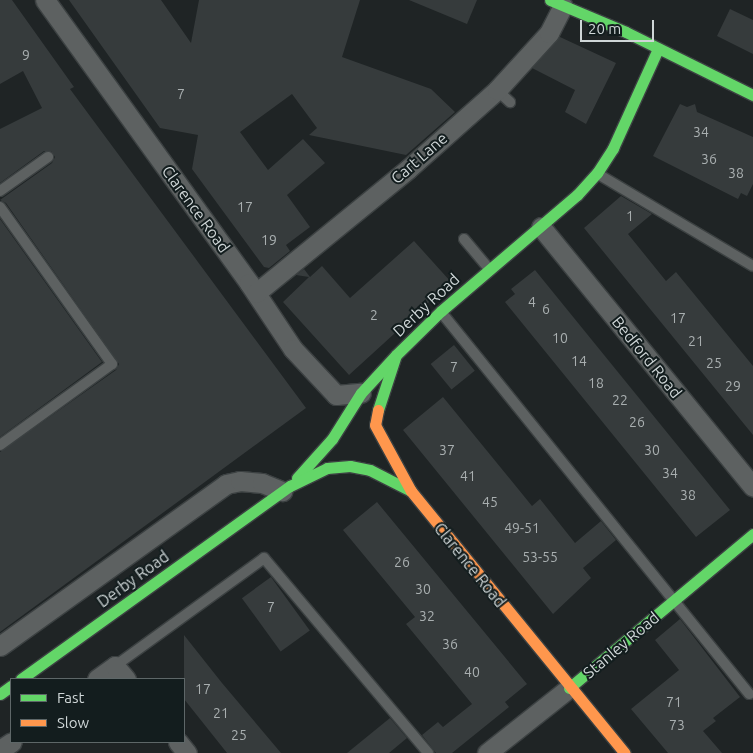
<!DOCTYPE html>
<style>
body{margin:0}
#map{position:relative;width:753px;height:753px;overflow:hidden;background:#1f2425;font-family:Ubuntu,sans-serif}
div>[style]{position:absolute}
.building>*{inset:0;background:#363b3c;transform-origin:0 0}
.roads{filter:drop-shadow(1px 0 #3c4142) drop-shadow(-1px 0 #3c4142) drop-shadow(0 1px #3c4142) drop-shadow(0 -1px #3c4142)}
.lane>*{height:10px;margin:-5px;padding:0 5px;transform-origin:5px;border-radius:5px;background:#5d6161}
.street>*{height:19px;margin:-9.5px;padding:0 9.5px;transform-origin:9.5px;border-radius:9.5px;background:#5d6161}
.fast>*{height:11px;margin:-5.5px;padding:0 5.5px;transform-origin:5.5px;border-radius:5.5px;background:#63d668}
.slow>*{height:11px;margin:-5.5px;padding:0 5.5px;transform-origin:5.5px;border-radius:5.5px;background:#ff974d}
span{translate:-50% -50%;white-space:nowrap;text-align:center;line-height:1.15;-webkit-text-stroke:4px #131d1e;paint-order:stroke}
.number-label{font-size:14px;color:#a9afb0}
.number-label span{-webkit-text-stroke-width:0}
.street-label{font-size:16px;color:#cfd6d7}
.legend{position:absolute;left:10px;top:678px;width:175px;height:65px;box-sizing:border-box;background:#131d1e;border:1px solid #5e6768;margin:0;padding:6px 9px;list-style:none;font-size:15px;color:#cfd6d7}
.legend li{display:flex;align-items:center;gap:10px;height:25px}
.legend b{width:25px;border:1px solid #5e6768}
.scale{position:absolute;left:580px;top:20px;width:74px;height:22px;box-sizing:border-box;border:2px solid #cfd6d7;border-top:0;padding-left:6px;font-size:15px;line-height:18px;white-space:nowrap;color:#cfd6d7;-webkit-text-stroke:4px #131d1e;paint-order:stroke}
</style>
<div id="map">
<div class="building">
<div style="clip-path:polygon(0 0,12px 0,74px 87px,70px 89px,306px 408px,0 632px,0 452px,116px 370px,119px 364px,6px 203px,0 200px,52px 163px,55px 157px,51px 151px,44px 151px,0 183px,0 129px,42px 108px,23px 71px,0 84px)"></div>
<div style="clip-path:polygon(69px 0,161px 0,191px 43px,199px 0,360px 0,342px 57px,431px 89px,455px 112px,406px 155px,309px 135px,317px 128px,292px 94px,240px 132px,268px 170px,303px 139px,325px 163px,287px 195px,310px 227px,286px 245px,290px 251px,269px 268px,264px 267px,192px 169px,198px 135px,160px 128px)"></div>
<div style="clip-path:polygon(409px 0,477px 0,467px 24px)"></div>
<div style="clip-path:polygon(730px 9px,753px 20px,753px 54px,717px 36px)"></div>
<div style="clip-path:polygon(560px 37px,616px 63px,586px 124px,565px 112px,575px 90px,532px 68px)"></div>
<div style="clip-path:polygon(680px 104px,687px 107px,695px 104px,697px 112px,753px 137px,753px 184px,747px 196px,741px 193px,738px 199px,653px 156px)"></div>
<div style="clip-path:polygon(621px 196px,652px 214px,628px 234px,666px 281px,676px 272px,753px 366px,753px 435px,584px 228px)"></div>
<div style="clip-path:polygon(0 219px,102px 362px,0 437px)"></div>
<div style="clip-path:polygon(414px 241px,451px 282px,349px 375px,283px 302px,309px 277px,296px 275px,304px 269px,310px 277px,322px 266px,350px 298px)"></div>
<div style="clip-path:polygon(535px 270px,730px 510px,696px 537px,505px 302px,515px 294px,511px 289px)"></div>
<div style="left:454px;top:345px;width:33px;height:30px;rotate:51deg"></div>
<div style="clip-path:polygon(443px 397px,532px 506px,540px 499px,575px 543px,601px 521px,616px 540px,583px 568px,591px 578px,553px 614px,403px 430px)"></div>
<div style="clip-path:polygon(377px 502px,527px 684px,505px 702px,509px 707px,452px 753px,436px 753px,422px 735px,438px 722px,443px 727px,472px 704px,406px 624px,415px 617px,343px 530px)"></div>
<div style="left:271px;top:577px;width:66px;height:36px;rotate:54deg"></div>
<div style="clip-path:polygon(680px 619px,740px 697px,713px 718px,716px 721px,703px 731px,722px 753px,668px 753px,631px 709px,679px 670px,655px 640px)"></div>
<div style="clip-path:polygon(184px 635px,222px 683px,281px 753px,227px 753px,184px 699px)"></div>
<div style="clip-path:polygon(390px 718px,407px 738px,389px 753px,347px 753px)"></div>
</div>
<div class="roads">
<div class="lane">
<div style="left:497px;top:90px;width:18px;rotate:43deg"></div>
<div style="left:598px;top:174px;width:180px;rotate:30.7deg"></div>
<div style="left:0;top:191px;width:59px;rotate:-35.3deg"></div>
<div style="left:0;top:207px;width:193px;rotate:54.5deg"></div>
<div style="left:112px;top:364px;width:138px;rotate:144.1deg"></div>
<div style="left:464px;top:239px;width:39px;rotate:50deg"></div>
<div style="left:441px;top:312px;width:491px;rotate:51.1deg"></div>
<div style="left:115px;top:666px;width:184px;rotate:-35.9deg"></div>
<div style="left:264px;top:558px;width:255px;rotate:49.9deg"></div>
</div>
<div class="street">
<div style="left:45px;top:0;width:349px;rotate:54.2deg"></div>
<div style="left:249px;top:283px;width:79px;rotate:56.3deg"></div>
<div style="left:293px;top:349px;width:63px;rotate:46.9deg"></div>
<div style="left:336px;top:395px;width:25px;rotate:-5deg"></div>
<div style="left:541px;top:227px;width:335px;rotate:50.8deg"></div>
<div style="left:256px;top:293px;width:196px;rotate:-39.2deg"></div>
<div style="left:408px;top:169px;width:119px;rotate:-41.6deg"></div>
<div style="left:497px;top:90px;width:77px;rotate:-47.6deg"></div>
<div style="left:549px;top:33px;width:30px;rotate:-63deg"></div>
<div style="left:0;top:646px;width:278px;rotate:-35.6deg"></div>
<div style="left:226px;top:484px;width:14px;rotate:-12deg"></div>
<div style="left:240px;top:481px;width:22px;rotate:5deg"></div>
<div style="left:262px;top:483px;width:22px;rotate:22deg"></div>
<div style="left:97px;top:679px;width:22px;rotate:-36deg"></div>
<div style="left:115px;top:666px;width:17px;rotate:50deg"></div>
<div style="left:178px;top:742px;width:14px;rotate:51deg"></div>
<div style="left:0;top:750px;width:14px;rotate:-34deg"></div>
<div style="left:487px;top:753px;width:105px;rotate:-38.4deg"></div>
</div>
<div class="fast">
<div style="left:550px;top:0;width:82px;rotate:22.8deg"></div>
<div style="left:626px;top:32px;width:142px;rotate:26.4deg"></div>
<div style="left:378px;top:410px;width:58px;rotate:-71.9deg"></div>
<div style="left:396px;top:355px;width:63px;rotate:-44.4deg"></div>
<div style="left:441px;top:311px;width:179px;rotate:-40.5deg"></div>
<div style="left:577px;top:195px;width:30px;rotate:-48deg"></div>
<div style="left:597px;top:173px;width:30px;rotate:-57deg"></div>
<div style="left:613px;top:148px;width:109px;rotate:-65.6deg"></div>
<div style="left:297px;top:478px;width:52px;rotate:-48.1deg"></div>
<div style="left:332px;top:439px;width:54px;rotate:-57.8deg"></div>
<div style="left:361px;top:393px;width:50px;rotate:-47.4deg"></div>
<div style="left:21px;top:679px;width:331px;rotate:-35.7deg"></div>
<div style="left:290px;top:486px;width:41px;rotate:-25.9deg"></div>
<div style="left:327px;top:468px;width:23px;rotate:-5deg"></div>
<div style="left:350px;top:466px;width:20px;rotate:11deg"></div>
<div style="left:370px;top:470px;width:46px;rotate:27.1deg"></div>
<div style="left:569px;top:688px;width:240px;rotate:-39.9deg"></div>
<div style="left:0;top:694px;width:14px;rotate:-36deg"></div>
</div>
<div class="slow">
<div style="left:378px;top:410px;width:15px;rotate:101deg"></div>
<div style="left:375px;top:425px;width:75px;rotate:61.4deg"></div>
<div style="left:411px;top:491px;width:338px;rotate:50.8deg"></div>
</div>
</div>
<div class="number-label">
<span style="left:26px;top:55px">9</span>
<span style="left:181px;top:94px">7</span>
<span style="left:701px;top:132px">34</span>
<span style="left:709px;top:159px">36</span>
<span style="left:736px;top:173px">38</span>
<span style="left:245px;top:207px">17</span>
<span style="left:630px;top:216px">1</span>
<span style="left:269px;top:240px">19</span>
<span style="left:532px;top:302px">4</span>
<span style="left:546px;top:309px">6</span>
<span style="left:374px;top:315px">2</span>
<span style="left:678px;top:318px">17</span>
<span style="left:560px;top:338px">10</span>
<span style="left:696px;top:341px">21</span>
<span style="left:579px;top:361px">14</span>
<span style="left:714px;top:363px">25</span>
<span style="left:454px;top:367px">7</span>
<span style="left:596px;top:383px">18</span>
<span style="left:733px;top:386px">29</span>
<span style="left:620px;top:400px">22</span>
<span style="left:637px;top:422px">26</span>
<span style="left:447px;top:450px">37</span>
<span style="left:652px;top:450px">30</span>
<span style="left:670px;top:473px">34</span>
<span style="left:468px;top:476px">41</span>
<span style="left:688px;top:495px">38</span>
<span style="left:490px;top:502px">45</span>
<span style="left:522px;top:528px">49-51</span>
<span style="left:540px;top:557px">53-55</span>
<span style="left:402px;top:562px">26</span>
<span style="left:423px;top:589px">30</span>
<span style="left:271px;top:607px">7</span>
<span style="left:427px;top:616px">32</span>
<span style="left:450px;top:644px">36</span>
<span style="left:472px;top:672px">40</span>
<span style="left:203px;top:689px">17</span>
<span style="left:674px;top:702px">71</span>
<span style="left:221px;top:713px">21</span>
<span style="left:677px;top:725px">73</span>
<span style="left:239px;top:735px">25</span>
</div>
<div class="street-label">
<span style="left:419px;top:158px;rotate:-41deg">Cart Lane</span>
<span style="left:196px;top:209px;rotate:54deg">Clarence Road</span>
<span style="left:426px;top:305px;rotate:-43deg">Derby Road</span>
<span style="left:647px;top:357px;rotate:51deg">Bedford Road</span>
<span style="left:470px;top:565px;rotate:51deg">Clarence Road</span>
<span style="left:133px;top:579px;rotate:-36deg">Derby Road</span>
<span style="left:621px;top:645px;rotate:-40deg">Stanley Road</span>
</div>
<ul class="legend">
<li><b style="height:6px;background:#63d668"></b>Fast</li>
<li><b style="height:6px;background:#ff974d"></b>Slow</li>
</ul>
<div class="scale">20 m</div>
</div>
